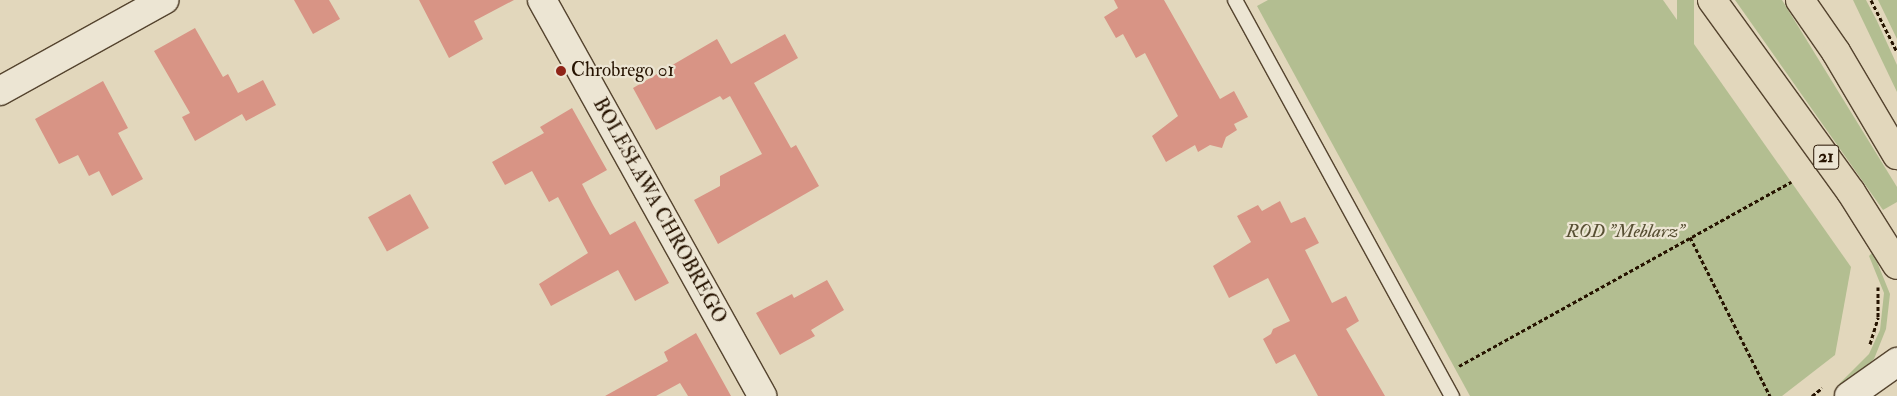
<!DOCTYPE html>
<meta charset="utf-8">
<style>
body{margin:0}
#map{position:relative;width:1897px;height:396px;overflow:hidden;background:#e2d7bc;font-family:"IM FELL Double Pica",serif}
div>[style]{position:absolute}
.green>*{inset:0;background:#b3be91;transform-origin:0 0}
.building>*{inset:0;background:#d89485;transform-origin:0 0}
.path>*{height:3px;margin-top:-1.5px;transform-origin:0;background:repeating-linear-gradient(90deg,#261300 0 4px,transparent 0 6.5px)}
.roads{filter:drop-shadow(1px 0 #55442f) drop-shadow(-1px 0 #55442f) drop-shadow(0 1px #55442f) drop-shadow(0 -1px #55442f)}
.lane>*{height:14px;margin:-7px;padding:0 7px;transform-origin:7px;border-radius:7px;background:#ece5d3}
.street>*{height:28px;margin:-14px;padding:0 14px;transform-origin:14px;border-radius:14px;background:#ece5d3}
.primary>*{height:28px;margin:-14px;padding:0 14px;transform-origin:14px;border-radius:14px;background:#e2d7bc}
.dots>*{width:14px;height:14px;translate:-50% -50%;box-sizing:border-box;border:2px solid #ece5d3;border-radius:50%}
span{translate:-50% -50%;white-space:nowrap;text-align:center;line-height:1.15;-webkit-text-stroke:4.5px #ece5d3;paint-order:stroke}
.shield-label span{padding:1px 4px;background:#ece5d3;border:1px solid;border-radius:4px;-webkit-text-stroke-width:0}
.shield-label{font-size:18px;color:#261300;font-weight:700}
.poi-label{font-size:19px;color:#261300}
.left{translate:0 -50%;text-align:left}
.street-label{font-size:19px;color:#261300}
.park-label{font-size:19px;color:#574f33;font-style:italic}
</style>
<div id="map">
<div class="green">
<div style="clip-path:polygon(1268px 0,1663px 0,1851px 267px,1835px 355px,1782px 396px,1470px 396px,1257px 6px)"></div>
<div style="left:1677px;top:0;width:17px;height:288px"></div>
<div style="clip-path:polygon(1735px 0,1782px 0,1897px 187px,1897px 202px,1883px 210px)"></div>
<div style="clip-path:polygon(1853px 0,1866px 0,1877px 21px,1897px 65px,1897px 92px)"></div>
<div style="clip-path:polygon(1878px 0,1897px 0,1897px 39px,1881px 6px)"></div>
<div style="clip-path:polygon(1873px 252px,1890px 294px,1886px 329px,1874px 359px,1838px 390px,1839px 384px,1869px 354px,1880px 330px,1884px 293px,1869px 256px)"></div>
</div>
<div class="building">
<div style="clip-path:polygon(294px 0,329px 0,340px 19px,313px 34px)"></div>
<div style="clip-path:polygon(419px 0,514px 0,474px 21px,483px 39px,449px 58px)"></div>
<div style="clip-path:polygon(1114px 0,1164px 0,1220px 99px,1234px 91px,1248px 117px,1234px 124px,1237px 130px,1226px 137px,1222px 148px,1210px 145px,1198px 152px,1195px 145px,1166px 162px,1152px 136px,1178px 116px,1145px 53px,1136px 58px,1123px 34px,1116px 38px,1104px 17px,1118px 8px)"></div>
<div style="clip-path:polygon(195px 28px,223px 77px,228px 74px,238px 93px,263px 80px,276px 105px,246px 121px,242px 114px,195px 141px,182px 117px,190px 113px,154px 51px)"></div>
<div style="clip-path:polygon(785px 34px,798px 58px,754px 83px,791px 148px,796px 145px,819px 186px,718px 244px,694px 200px,720px 186px,720px 176px,762px 154px,730px 96px,723px 100px,720px 96px,656px 130px,633px 88px,717px 39px,731px 64px)"></div>
<div style="clip-path:polygon(103px 81px,128px 128px,118px 133px,143px 179px,112px 196px,99px 171px,89px 176px,78px 155px,59px 164px,35px 119px)"></div>
<div style="clip-path:polygon(572px 108px,607px 170px,582px 184px,593px 205px,610px 235px,635px 221px,669px 283px,635px 301px,618px 270px,551px 306px,539px 284px,588px 253px,558px 197px,549px 202px,532px 171px,505px 185px,492px 162px,544px 133px,540px 127px)"></div>
<div style="left:410px;top:194px;width:39px;height:48px;rotate:61deg"></div>
<div style="clip-path:polygon(1280px 201px,1291px 223px,1305px 217px,1319px 243px,1305px 250px,1332px 303px,1346px 296px,1359px 321px,1346px 329px,1385px 396px,1318px 396px,1295px 354px,1276px 364px,1263px 339px,1271px 334px,1273px 329px,1290px 321px,1268px 278px,1229px 298px,1213px 266px,1251px 242px,1237px 216px,1258px 205px,1262px 211px)"></div>
<div style="clip-path:polygon(827px 280px,844px 310px,811px 330px,815px 336px,780px 355px,756px 313px,792px 294px,794px 298px)"></div>
<div style="clip-path:polygon(696px 333px,731px 396px,688px 396px,680px 383px,656px 396px,605px 396px,668px 361px,664px 352px)"></div>
</div>
<div class="path">
<div style="left:1871px;top:0;width:58px;rotate:63.4deg"></div>
<div style="left:1690px;top:237px;width:178px;rotate:63.3deg"></div>
<div style="left:1870px;top:344px;width:28px;rotate:-73deg"></div>
<div style="left:1878px;top:317px;width:30px;rotate:-90deg"></div>
<div style="left:1459px;top:366px;width:380px;rotate:-29deg"></div>
<div style="left:1812px;top:396px;width:13px;rotate:-39deg"></div>
</div>
<div class="roads">
<div class="lane">
<div style="left:1235px;top:0;width:452px;rotate:61.3deg"></div>
</div>
<div class="street">
<div style="left:542px;top:0;width:453px;rotate:60.9deg"></div>
<div style="left:0;top:91px;width:188px;rotate:-29deg"></div>
<div style="left:1849px;top:396px;width:59px;rotate:-35.3deg"></div>
</div>
<div class="primary">
<div style="left:1712px;top:0;width:237px;rotate:54.1deg"></div>
<div style="left:1851px;top:192px;width:86px;rotate:57.8deg"></div>
<div style="left:1800px;top:0;width:63px;rotate:55.3deg"></div>
<div style="left:1836px;top:52px;width:120px;rotate:59.4deg"></div>
</div>
</div>
<div class="dots">
<div style="left:561px;top:71px;background:#8f2418"></div>
</div>
<div class="shield-label">
<span style="left:1826px;top:157px">21</span>
</div>
<div class="poi-label">
<span class="left" style="left:571px;top:71px">Chrobrego 01</span>
</div>
<div class="street-label">
<span style="left:659px;top:211px;rotate:61deg">BOLESŁAWA CHROBREGO</span>
</div>
<div class="park-label">
<span style="left:1625px;top:232px">ROD "Meblarz"</span>
</div>
</div>
